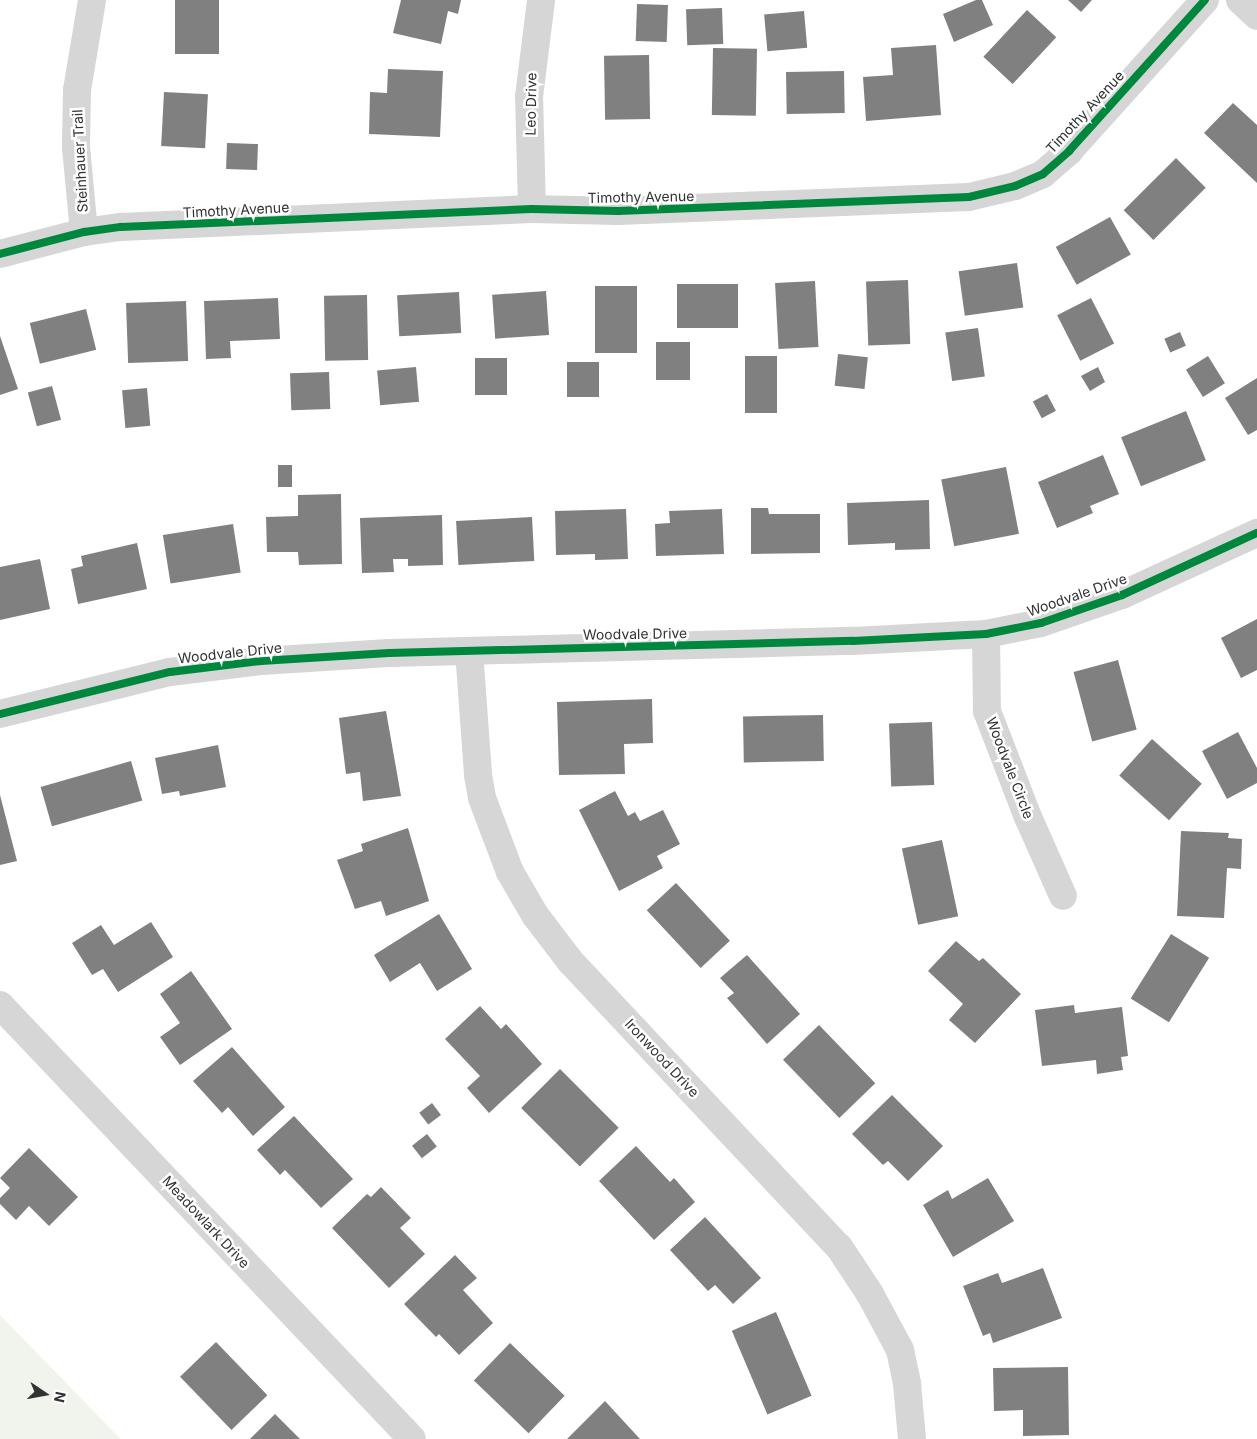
<!DOCTYPE html>
<style>
body{margin:0}
#map{position:relative;width:1257px;height:1439px;overflow:hidden;background:#fff;font-family:Inter,sans-serif}
div>[style]{position:absolute}
.green>*{inset:0;background:#f0f4ed}
.building>*{inset:0;background:#808080;transform-origin:0 0}
.minor>*{height:28px;margin:-14px;padding:0 14px;transform-origin:14px;border-radius:14px;background:#d6d6d6}
.cycleway>*{height:8px;margin:-4px;padding:0 4px;transform-origin:4px;border-radius:4px;background:#00873e}
span{translate:-50% -50%;white-space:nowrap;text-align:center;line-height:1.15;-webkit-text-stroke:5px #fff;paint-order:stroke}
.street-label{font-size:14px;color:#323232}
.north{position:absolute;left:20px;top:1369px;width:50px;height:50px;-webkit-text-stroke:4px #fff;paint-order:stroke;rotate:102deg;font-size:14px;font-weight:700;line-height:20px;text-align:center;color:#323232}
.north::after{content:'';display:block;margin:auto;width:18px;height:22px;background:#323232;clip-path:polygon(50% 0,100% 100%,50% 72%,0 100%)}
</style>
<div id="map">
<div class="green">
<div style="clip-path:polygon(0 1315px,107px 1425px,121px 1439px,0 1439px)"></div>
</div>
<div class="building">
<div style="left:175px;top:0;width:44px;height:54px"></div>
<div style="clip-path:polygon(401px 0,461px 0,458px 14px,448px 11px,441px 44px,393px 33px)"></div>
<div style="clip-path:polygon(976px 0,982px 0,993px 25px,954px 42px,943px 14px)"></div>
<div style="clip-path:polygon(1068px 0,1092px 0,1081px 12px)"></div>
<div style="left:637px;top:4px;width:31px;height:37px;rotate:2deg"></div>
<div style="left:722px;top:8px;width:36px;height:36px;rotate:88deg"></div>
<div style="left:1027px;top:10px;width:40px;height:64px;rotate:43deg"></div>
<div style="left:804px;top:11px;width:37px;height:40px;rotate:85deg"></div>
<div style="clip-path:polygon(936px 45px,941px 115px,866px 121px,863px 77px,893px 75px,891px 48px)"></div>
<div style="left:713px;top:48px;width:44px;height:67px;rotate:1deg"></div>
<div style="left:649px;top:55px;width:64px;height:45px;rotate:89deg"></div>
<div style="clip-path:polygon(388px 69px,443px 71px,440px 137px,369px 134px,370px 92px,387px 93px)"></div>
<div style="left:844px;top:71px;width:42px;height:58px;rotate:89deg"></div>
<div style="left:164px;top:92px;width:44px;height:54px;rotate:3deg"></div>
<div style="clip-path:polygon(1233px 103px,1257px 125px,1257px 183px,1204px 133px)"></div>
<div style="left:227px;top:143px;width:31px;height:26px;rotate:2deg"></div>
<div style="left:1176px;top:158px;width:42px;height:74px;rotate:45deg"></div>
<div style="left:1110px;top:217px;width:43px;height:62px;rotate:61deg"></div>
<div style="left:1017px;top:263px;width:45px;height:59px;rotate:82deg"></div>
<div style="left:908px;top:280px;width:64px;height:42px;rotate:88deg"></div>
<div style="left:815px;top:281px;width:66px;height:40px;rotate:87deg"></div>
<div style="left:738px;top:284px;width:44px;height:61px;rotate:90deg"></div>
<div style="left:595px;top:286px;width:42px;height:67px"></div>
<div style="left:546px;top:291px;width:44px;height:54px;rotate:86deg"></div>
<div style="left:459px;top:292px;width:41px;height:62px;rotate:87deg"></div>
<div style="left:367px;top:295px;width:65px;height:43px;rotate:89deg"></div>
<div style="clip-path:polygon(278px 298px,280px 339px,230px 341px,231px 358px,206px 359px,204px 301px)"></div>
<div style="left:1091px;top:298px;width:51px;height:38px;rotate:63deg"></div>
<div style="left:186px;top:301px;width:60px;height:60px;rotate:88deg"></div>
<div style="left:86px;top:309px;width:42px;height:58px;rotate:76deg"></div>
<div style="left:978px;top:328px;width:49px;height:33px;rotate:82deg"></div>
<div style="left:1180px;top:332px;width:15px;height:17px;rotate:67deg"></div>
<div style="clip-path:polygon(0 336px,18px 389px,0 395px)"></div>
<div style="left:656px;top:342px;width:34px;height:38px"></div>
<div style="left:838px;top:354px;width:30px;height:32px;rotate:6deg"></div>
<div style="left:745px;top:356px;width:32px;height:57px"></div>
<div style="left:1208px;top:356px;width:32px;height:26px;rotate:58deg"></div>
<div style="left:475px;top:358px;width:32px;height:37px"></div>
<div style="left:567px;top:362px;width:32px;height:35px"></div>
<div style="left:416px;top:367px;width:35px;height:39px;rotate:85deg"></div>
<div style="clip-path:polygon(1098px 367px,1105px 382px,1090px 391px,1081px 376px)"></div>
<div style="left:329px;top:372px;width:37px;height:39px;rotate:88deg"></div>
<div style="clip-path:polygon(1257px 378px,1257px 430px,1248px 435px,1225px 398px)"></div>
<div style="left:52px;top:386px;width:35px;height:25px;rotate:75deg"></div>
<div style="left:147px;top:388px;width:38px;height:25px;rotate:85deg"></div>
<div style="left:1047px;top:394px;width:19px;height:16px;rotate:62deg"></div>
<div style="left:1186px;top:411px;width:53px;height:70px;rotate:68deg"></div>
<div style="clip-path:polygon(1103px 455px,1119px 494px,1090px 506px,1093px 513px,1057px 528px,1038px 482px)"></div>
<div style="left:278px;top:465px;width:14px;height:22px"></div>
<div style="left:1006px;top:467px;width:68px;height:66px;rotate:79deg"></div>
<div style="clip-path:polygon(341px 494px,342px 564px,299px 565px,298px 552px,267px 552px,266px 517px,298px 516px,298px 495px)"></div>
<div style="clip-path:polygon(929px 500px,930px 549px,895px 550px,895px 543px,848px 545px,847px 503px)"></div>
<div style="clip-path:polygon(751px 508px,768px 508px,769px 514px,820px 514px,820px 553px,751px 554px)"></div>
<div style="clip-path:polygon(626px 509px,628px 559px,595px 560px,595px 554px,556px 555px,555px 511px)"></div>
<div style="clip-path:polygon(722px 509px,724px 554px,656px 556px,655px 524px,670px 523px,669px 511px)"></div>
<div style="clip-path:polygon(442px 515px,443px 565px,408px 566px,408px 559px,393px 559px,394px 572px,362px 573px,360px 518px)"></div>
<div style="left:532px;top:517px;width:44px;height:76px;rotate:87deg"></div>
<div style="left:233px;top:524px;width:49px;height:71px;rotate:81deg"></div>
<div style="clip-path:polygon(137px 543px,147px 589px,78px 604px,71px 569px,83px 566px,81px 556px)"></div>
<div style="clip-path:polygon(40px 559px,50px 609px,0 620px,0 567px)"></div>
<div style="clip-path:polygon(1257px 619px,1257px 670px,1241px 678px,1221px 638px)"></div>
<div style="left:1118px;top:660px;width:72px;height:46px;rotate:75deg"></div>
<div style="clip-path:polygon(652px 699px,653px 743px,624px 744px,625px 774px,559px 775px,557px 702px)"></div>
<div style="clip-path:polygon(386px 711px,401px 796px,363px 801px,360px 772px,346px 774px,339px 718px)"></div>
<div style="left:823px;top:715px;width:46px;height:80px;rotate:89deg"></div>
<div style="left:932px;top:722px;width:63px;height:43px;rotate:88deg"></div>
<div style="clip-path:polygon(1238px 732px,1257px 768px,1257px 783px,1227px 799px,1202px 751px)"></div>
<div style="left:1152px;top:739px;width:67px;height:49px;rotate:42deg"></div>
<div style="clip-path:polygon(218px 745px,226px 787px,180px 796px,179px 791px,162px 794px,155px 758px)"></div>
<div style="left:131px;top:761px;width:41px;height:94px;rotate:74deg"></div>
<div style="clip-path:polygon(615px 791px,628px 816px,635px 812px,640px 821px,663px 810px,680px 844px,657px 856px,663px 868px,619px 891px,579px 810px)"></div>
<div style="clip-path:polygon(0 795px,17px 861px,0 865px)"></div>
<div style="clip-path:polygon(408px 828px,429px 901px,386px 916px,381px 901px,355px 909px,337px 860px,363px 851px,361px 844px)"></div>
<div style="clip-path:polygon(1181px 831px,1229px 833px,1228px 838px,1242px 839px,1241px 869px,1227px 868px,1224px 918px,1177px 916px)"></div>
<div style="left:942px;top:840px;width:78px;height:41px;rotate:78deg"></div>
<div style="left:676px;top:883px;width:79px;height:40px;rotate:47deg"></div>
<div style="clip-path:polygon(439px 914px,472px 969px,437px 991px,420px 963px,390px 982px,374px 955px)"></div>
<div style="clip-path:polygon(151px 922px,173px 957px,118px 992px,103px 969px,92px 975px,72px 943px,101px 925px,114px 945px)"></div>
<div style="left:1171px;top:934px;width:45px;height:76px;rotate:32deg"></div>
<div style="clip-path:polygon(956px 941px,979px 961px,983px 958px,1021px 994px,975px 1043px,949px 1020px,963px 1004px,928px 971px)"></div>
<div style="clip-path:polygon(747px 955px,800px 1014px,767px 1044px,727px 998px,734px 993px,720px 978px)"></div>
<div style="clip-path:polygon(191px 971px,232px 1029px,180px 1065px,160px 1037px,180px 1023px,160px 994px)"></div>
<div style="clip-path:polygon(1074px 1005px,1075px 1013px,1122px 1007px,1128px 1056px,1121px 1057px,1123px 1070px,1097px 1074px,1096px 1060px,1042px 1066px,1035px 1010px)"></div>
<div style="clip-path:polygon(480px 1006px,501px 1029px,506px 1024px,542px 1064px,489px 1113px,467px 1088px,480px 1076px,445px 1039px)"></div>
<div style="left:819px;top:1025px;width:81px;height:50px;rotate:46deg"></div>
<div style="clip-path:polygon(232px 1047px,285px 1107px,253px 1136px,228px 1107px,222px 1113px,193px 1081px)"></div>
<div style="left:560px;top:1069px;width:83px;height:55px;rotate:45deg"></div>
<div style="clip-path:polygon(892px 1095px,943px 1146px,908px 1181px,888px 1161px,883px 1165px,852px 1134px)"></div>
<div style="left:432px;top:1103px;width:15px;height:16px;rotate:53deg"></div>
<div style="clip-path:polygon(294px 1116px,353px 1179px,321px 1208px,285px 1170px,280px 1175px,257px 1150px)"></div>
<div style="left:427px;top:1134px;width:16px;height:19px;rotate:52deg"></div>
<div style="clip-path:polygon(636px 1146px,670px 1182px,674px 1178px,695px 1202px,654px 1240px,599px 1181px)"></div>
<div style="clip-path:polygon(29px 1148px,78px 1197px,49px 1226px,29px 1206px,16px 1220px,0 1204px,0 1198px,10px 1188px,0 1178px)"></div>
<div style="clip-path:polygon(988px 1178px,1014px 1221px,953px 1257px,923px 1205px,948px 1190px,952px 1199px)"></div>
<div style="clip-path:polygon(381px 1187px,411px 1218px,400px 1228px,425px 1254px,389px 1288px,332px 1228px,367px 1194px,371px 1197px)"></div>
<div style="clip-path:polygon(705px 1217px,761px 1278px,733px 1304px,715px 1285px,708px 1291px,670px 1250px)"></div>
<div style="clip-path:polygon(455px 1255px,477px 1278px,463px 1290px,493px 1323px,459px 1355px,439px 1334px,436px 1337px,404px 1304px)"></div>
<div style="clip-path:polygon(1043px 1268px,1062px 1318px,993px 1343px,990px 1333px,983px 1336px,963px 1286px,998px 1273px,1002px 1283px)"></div>
<div style="left:776px;top:1312px;width:91px;height:48px;rotate:67deg"></div>
<div style="left:216px;top:1342px;width:74px;height:50px;rotate:46deg"></div>
<div style="left:510px;top:1343px;width:76px;height:52px;rotate:44deg"></div>
<div style="clip-path:polygon(1068px 1367px,1069px 1435px,1023px 1436px,1023px 1410px,994px 1411px,993px 1368px)"></div>
<div style="clip-path:polygon(605px 1401px,640px 1439px,567px 1439px)"></div>
<div style="clip-path:polygon(275px 1414px,300px 1439px,250px 1439px)"></div>
</div>
<div class="minor">
<div style="left:1240px;top:0;width:23px;rotate:43deg"></div>
<div style="left:532px;top:209px;width:112px;rotate:-91.5deg"></div>
<div style="left:529px;top:97px;width:98px;rotate:-82.9deg"></div>
<div style="left:84px;top:232px;width:85px;rotate:-95.4deg"></div>
<div style="left:76px;top:147px;width:57px;rotate:-89deg"></div>
<div style="left:77px;top:90px;width:91px;rotate:-80.5deg"></div>
<div style="left:0;top:254px;width:87px;rotate:-14.7deg"></div>
<div style="left:84px;top:232px;width:37px;rotate:-8deg"></div>
<div style="left:121px;top:227px;width:411px;rotate:-2.5deg"></div>
<div style="left:532px;top:209px;width:86px;rotate:1.3deg"></div>
<div style="left:618px;top:211px;width:351px;rotate:-2.3deg"></div>
<div style="left:969px;top:197px;width:47px;rotate:-13.4deg"></div>
<div style="left:1015px;top:186px;width:30px;rotate:-23deg"></div>
<div style="left:1043px;top:174px;width:35px;rotate:-41deg"></div>
<div style="left:1069px;top:151px;width:203px;rotate:-48deg"></div>
<div style="left:986px;top:634px;width:77px;rotate:89.3deg"></div>
<div style="left:987px;top:711px;width:114px;rotate:68.9deg"></div>
<div style="left:1028px;top:817px;width:86px;rotate:66.1deg"></div>
<div style="left:469px;top:651px;width:124px;rotate:85.8deg"></div>
<div style="left:478px;top:775px;width:23px;rotate:80deg"></div>
<div style="left:482px;top:798px;width:79px;rotate:69.3deg"></div>
<div style="left:510px;top:872px;width:50px;rotate:59.8deg"></div>
<div style="left:535px;top:915px;width:58px;rotate:52.7deg"></div>
<div style="left:570px;top:961px;width:393px;rotate:46.8deg"></div>
<div style="left:839px;top:1247px;width:56px;rotate:56.6deg"></div>
<div style="left:870px;top:1294px;width:64px;rotate:61.8deg"></div>
<div style="left:900px;top:1350px;width:35px;rotate:78deg"></div>
<div style="left:907px;top:1384px;width:55px;rotate:84.8deg"></div>
<div style="left:0;top:714px;width:175px;rotate:-13.9deg"></div>
<div style="left:170px;top:672px;width:92px;rotate:-6.9deg"></div>
<div style="left:261px;top:661px;width:128px;rotate:-3.6deg"></div>
<div style="left:389px;top:653px;width:464px;rotate:-1.5deg"></div>
<div style="left:853px;top:641px;width:133px;rotate:-3deg"></div>
<div style="left:986px;top:634px;width:56px;rotate:-11.3deg"></div>
<div style="left:1041px;top:623px;width:86px;rotate:-19.1deg"></div>
<div style="left:1122px;top:595px;width:149px;rotate:-24.7deg"></div>
<div style="left:0;top:1005px;width:598px;rotate:46.49deg"></div>
</div>
<div class="cycleway">
<div style="left:0;top:254px;width:87px;rotate:-14.7deg"></div>
<div style="left:84px;top:232px;width:37px;rotate:-8deg"></div>
<div style="left:121px;top:227px;width:411px;rotate:-2.5deg"></div>
<div style="left:532px;top:209px;width:86px;rotate:1.3deg"></div>
<div style="left:618px;top:211px;width:351px;rotate:-2.3deg"></div>
<div style="left:969px;top:197px;width:47px;rotate:-13.4deg"></div>
<div style="left:1015px;top:186px;width:30px;rotate:-23deg"></div>
<div style="left:1043px;top:174px;width:35px;rotate:-41deg"></div>
<div style="left:1069px;top:151px;width:203px;rotate:-48deg"></div>
<div style="left:0;top:714px;width:175px;rotate:-13.9deg"></div>
<div style="left:170px;top:672px;width:92px;rotate:-6.9deg"></div>
<div style="left:261px;top:661px;width:128px;rotate:-3.6deg"></div>
<div style="left:389px;top:653px;width:464px;rotate:-1.5deg"></div>
<div style="left:853px;top:641px;width:133px;rotate:-3deg"></div>
<div style="left:986px;top:634px;width:56px;rotate:-11.3deg"></div>
<div style="left:1041px;top:623px;width:86px;rotate:-19.1deg"></div>
<div style="left:1122px;top:595px;width:149px;rotate:-24.7deg"></div>
</div>
<div class="street-label">
<span style="left:531px;top:104px;rotate:-89deg">Leo Drive</span>
<span style="left:1085px;top:112px;rotate:-47deg">Timothy Avenue</span>
<span style="left:80px;top:161px;rotate:-93deg">Steinhauer Trail</span>
<span style="left:641px;top:197px;rotate:-1deg">Timothy Avenue</span>
<span style="left:236px;top:210px;rotate:-3deg">Timothy Avenue</span>
<span style="left:1077px;top:595px;rotate:-19deg">Woodvale Drive</span>
<span style="left:635px;top:634px;rotate:-1deg">Woodvale Drive</span>
<span style="left:230px;top:653px;rotate:-6deg">Woodvale Drive</span>
<span style="left:1010px;top:768px;rotate:69deg">Woodvale Circle</span>
<span style="left:662px;top:1058px;rotate:47deg">Ironwood Drive</span>
<span style="left:206px;top:1222px;rotate:47deg">Meadowlark Drive</span>
</div>
<div class="north">N</div>
</div>
